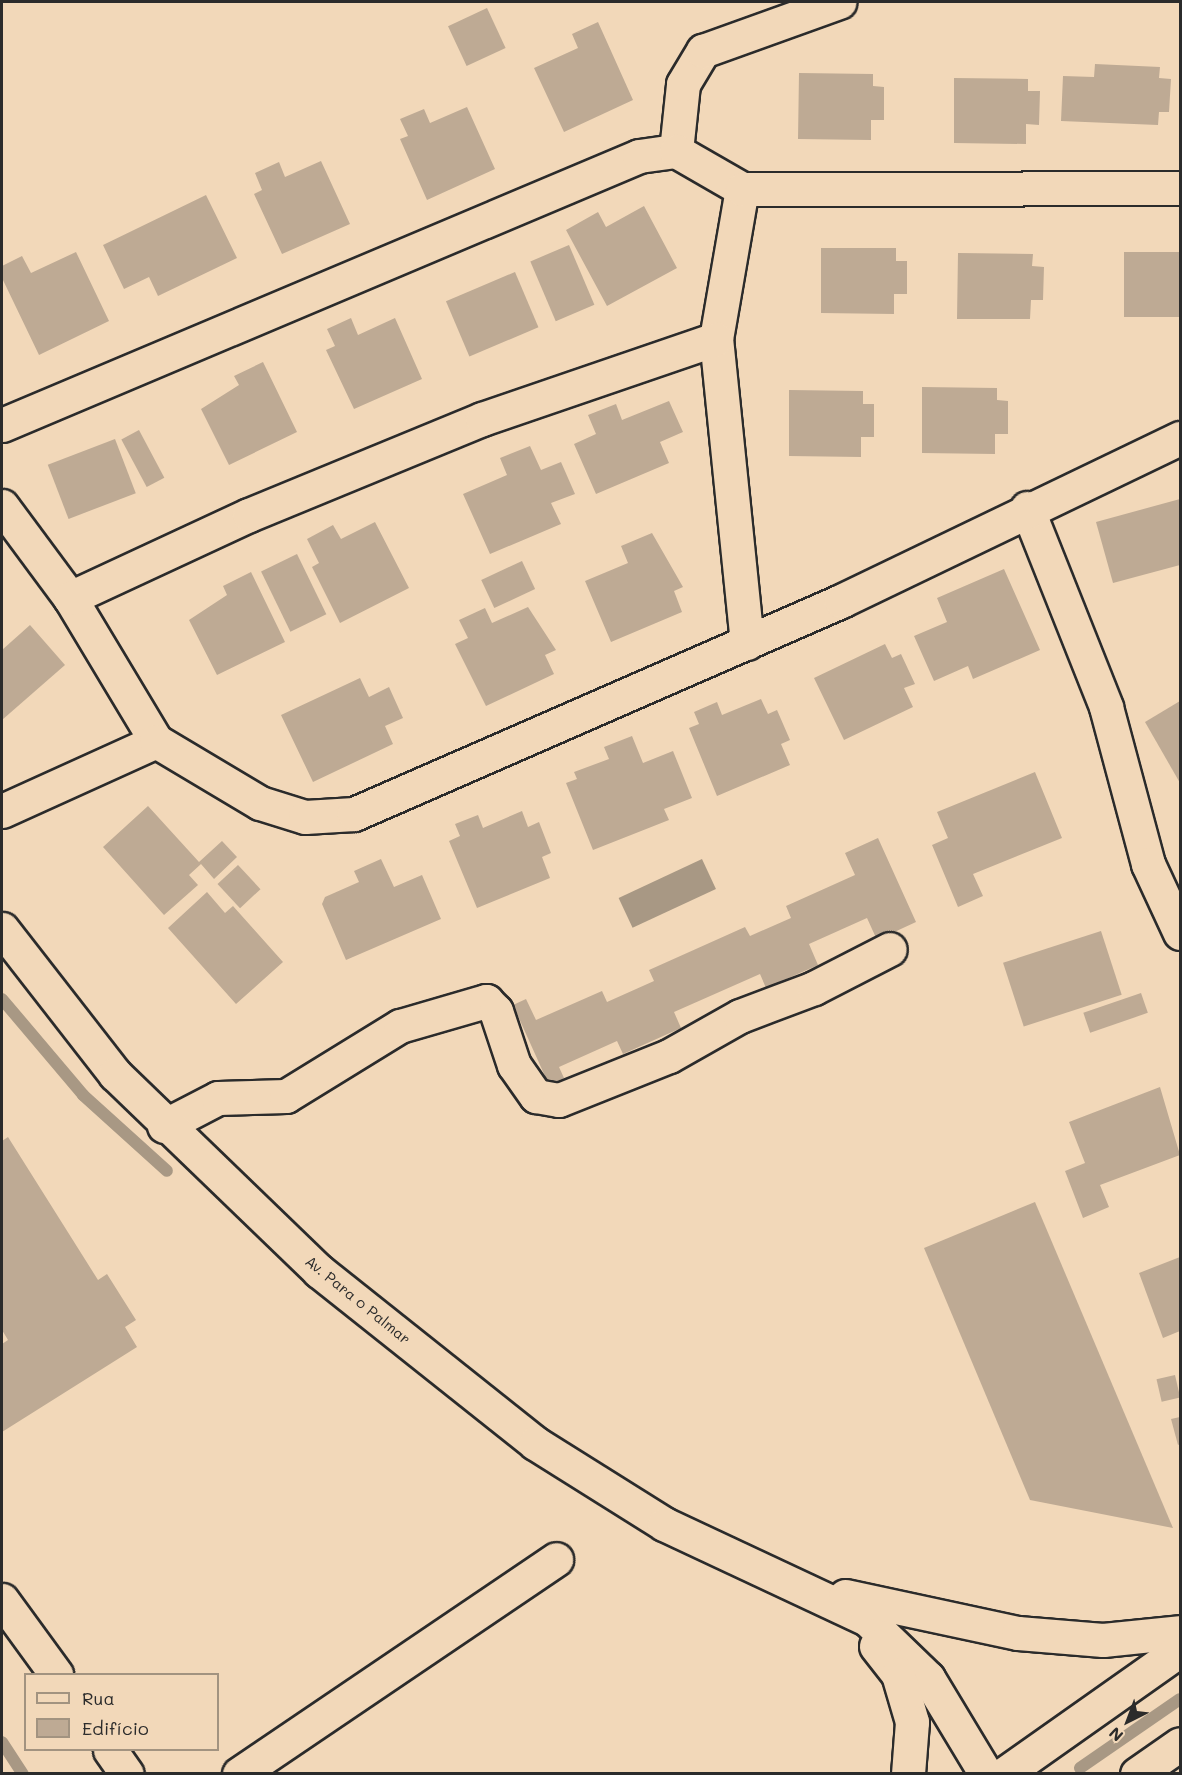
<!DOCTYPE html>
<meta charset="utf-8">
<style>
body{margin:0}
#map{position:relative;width:1182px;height:1775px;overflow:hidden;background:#f2d8b9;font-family:Mali,sans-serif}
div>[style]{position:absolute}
.water>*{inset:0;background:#a89884;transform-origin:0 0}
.stream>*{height:12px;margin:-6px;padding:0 6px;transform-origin:6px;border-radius:6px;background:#a89884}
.building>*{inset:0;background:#beaa94;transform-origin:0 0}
.roads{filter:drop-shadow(2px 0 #2b2b2b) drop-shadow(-2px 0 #2b2b2b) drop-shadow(0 2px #2b2b2b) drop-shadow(0 -2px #2b2b2b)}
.minor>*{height:33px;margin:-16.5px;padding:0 16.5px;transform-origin:16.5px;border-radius:16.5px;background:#f2d8b9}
.major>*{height:33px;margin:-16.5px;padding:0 16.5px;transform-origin:16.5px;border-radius:16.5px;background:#f2d8b9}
span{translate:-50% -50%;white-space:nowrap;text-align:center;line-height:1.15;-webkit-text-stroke:6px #f2d8b9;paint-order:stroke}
.street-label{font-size:15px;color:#2b2b2b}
.frame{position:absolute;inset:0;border:3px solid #2b2b2b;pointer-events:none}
.legend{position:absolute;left:24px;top:1673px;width:195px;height:78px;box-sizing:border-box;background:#f2d8b9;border:2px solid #a29380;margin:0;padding:8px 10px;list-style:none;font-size:18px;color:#2b2b2b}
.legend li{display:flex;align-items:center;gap:12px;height:30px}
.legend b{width:30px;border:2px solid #a29380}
.north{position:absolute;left:1098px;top:1691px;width:60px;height:60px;-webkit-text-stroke:4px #f2d8b9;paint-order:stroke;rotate:222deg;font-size:16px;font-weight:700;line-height:24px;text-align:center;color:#2b2b2b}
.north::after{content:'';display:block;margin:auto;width:21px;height:27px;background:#2b2b2b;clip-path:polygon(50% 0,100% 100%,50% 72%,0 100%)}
</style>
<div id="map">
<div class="water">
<div style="left:702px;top:859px;width:33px;height:92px;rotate:65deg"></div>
</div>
<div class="stream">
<div style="left:2px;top:999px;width:126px;rotate:49.8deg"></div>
<div style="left:83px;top:1095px;width:113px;rotate:42.1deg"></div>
<div style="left:2px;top:1742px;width:38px;rotate:57deg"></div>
<div style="left:1080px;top:1768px;width:121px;rotate:-34.6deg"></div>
</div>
<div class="building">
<div style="left:487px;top:8px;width:44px;height:43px;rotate:65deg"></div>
<div style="clip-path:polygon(598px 22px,633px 100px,564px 132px,534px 68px,578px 48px,572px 34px)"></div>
<div style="clip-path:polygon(1095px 64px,1160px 67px,1159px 78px,1171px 79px,1169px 112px,1159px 112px,1158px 125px,1061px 121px,1063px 76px,1094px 77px)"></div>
<div style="clip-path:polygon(799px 73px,873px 74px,873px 86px,884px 87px,884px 120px,871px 120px,871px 140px,798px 139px)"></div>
<div style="clip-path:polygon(954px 78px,1028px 79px,1028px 91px,1040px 91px,1039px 125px,1026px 124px,1026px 144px,954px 143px)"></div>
<div style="clip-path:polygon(467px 107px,495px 169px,427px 200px,400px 139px,408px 136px,400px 119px,424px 109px,430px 123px)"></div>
<div style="clip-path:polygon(321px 161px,350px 224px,282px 254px,254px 194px,262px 190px,255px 173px,279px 162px,285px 177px)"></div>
<div style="clip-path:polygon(206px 195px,237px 258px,158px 296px,149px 277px,124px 289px,103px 245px)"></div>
<div style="clip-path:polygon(644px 206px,677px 268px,607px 306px,566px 230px,598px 212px,606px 227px)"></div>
<div style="left:569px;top:245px;width:65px;height:42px;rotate:67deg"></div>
<div style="clip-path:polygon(821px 248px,896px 248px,896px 261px,907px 261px,907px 294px,894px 294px,894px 314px,821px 313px)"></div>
<div style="clip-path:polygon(76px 252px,109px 321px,39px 355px,2px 278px,2px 266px,22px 256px,31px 273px)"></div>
<div style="left:1124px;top:252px;width:56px;height:65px"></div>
<div style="clip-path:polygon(958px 253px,1033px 254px,1032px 266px,1044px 267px,1043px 300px,1031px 300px,1030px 319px,957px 319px)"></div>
<div style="left:515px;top:272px;width:60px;height:75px;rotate:67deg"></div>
<div style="clip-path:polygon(351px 318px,358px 335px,395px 318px,422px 379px,354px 409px,326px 350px,335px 346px,327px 329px)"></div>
<div style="clip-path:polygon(263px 362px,297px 432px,229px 465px,201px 409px,239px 385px,234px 376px)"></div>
<div style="clip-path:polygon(922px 387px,997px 388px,997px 400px,1008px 401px,1008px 434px,995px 434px,995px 454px,922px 453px)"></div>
<div style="clip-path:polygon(789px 390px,863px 391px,863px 404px,874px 404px,874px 437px,861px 437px,861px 457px,789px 456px)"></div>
<div style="clip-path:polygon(669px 401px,683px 432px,660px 442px,669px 463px,596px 494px,574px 444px,596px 434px,588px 415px,616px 404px,622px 420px)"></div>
<div style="left:139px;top:430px;width:54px;height:20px;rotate:62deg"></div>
<div style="left:115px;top:439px;width:58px;height:72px;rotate:69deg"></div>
<div style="clip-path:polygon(530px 446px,541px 470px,561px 462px,575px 494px,551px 503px,561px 524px,490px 554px,463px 494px,507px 475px,500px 458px)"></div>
<div style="clip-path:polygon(1180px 499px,1180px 565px,1113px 583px,1096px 522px)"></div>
<div style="clip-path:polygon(375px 522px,409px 588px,340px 623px,312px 567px,319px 563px,307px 539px,333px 525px,341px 539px)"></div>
<div style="clip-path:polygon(652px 533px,683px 587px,674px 591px,682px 612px,611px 642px,585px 581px,628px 563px,621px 546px)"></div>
<div style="left:297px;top:554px;width:67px;height:40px;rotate:64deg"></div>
<div style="left:522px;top:561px;width:31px;height:45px;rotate:65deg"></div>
<div style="clip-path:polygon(1004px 569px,1040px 650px,973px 679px,968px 666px,934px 681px,914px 636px,947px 622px,937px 598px)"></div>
<div style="clip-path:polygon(251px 572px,285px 642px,217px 675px,189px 620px,227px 595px,223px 586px)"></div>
<div style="clip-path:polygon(528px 607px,556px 650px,545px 655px,554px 674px,486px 706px,455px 644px,468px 638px,459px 620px,485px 608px,492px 623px)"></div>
<div style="clip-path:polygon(30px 625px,65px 665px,2px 720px,2px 650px)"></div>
<div style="clip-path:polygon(885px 644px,892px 658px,901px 654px,915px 684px,904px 688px,913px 707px,844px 740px,814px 678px)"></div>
<div style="clip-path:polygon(360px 678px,369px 697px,389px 687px,403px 718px,385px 726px,393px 744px,313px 782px,281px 715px)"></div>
<div style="clip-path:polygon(761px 699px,768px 714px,777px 710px,790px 740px,781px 744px,790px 765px,717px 796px,689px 728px,699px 724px,694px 712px,717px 702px,722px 715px)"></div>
<div style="clip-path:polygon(1180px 701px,1180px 783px,1145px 722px)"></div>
<div style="clip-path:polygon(632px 736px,643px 763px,673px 751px,692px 798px,664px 809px,669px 820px,593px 850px,566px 783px,577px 779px,574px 772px,609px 759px,604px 747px)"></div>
<div style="clip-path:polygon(1035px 772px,1062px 838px,973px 874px,983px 896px,958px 907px,932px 845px,948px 838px,937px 812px)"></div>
<div style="clip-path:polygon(148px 806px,199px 862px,222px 841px,237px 857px,214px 879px,201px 864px,189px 875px,198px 885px,164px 915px,103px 847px)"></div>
<div style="clip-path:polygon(522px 811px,528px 827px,539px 822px,551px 853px,542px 857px,550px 878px,477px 908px,449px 841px,460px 836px,455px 824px,478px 815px,483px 828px)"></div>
<div style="clip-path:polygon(878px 838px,916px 922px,877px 940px,867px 918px,809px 944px,818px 965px,766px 988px,760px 974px,674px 1012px,681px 1028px,623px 1054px,617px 1041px,559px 1067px,564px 1078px,549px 1085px,513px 1005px,526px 999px,536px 1020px,602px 991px,607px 1002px,654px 981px,649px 970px,745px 927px,750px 936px,791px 918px,786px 906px,855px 875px,845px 853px)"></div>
<div style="clip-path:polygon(381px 859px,394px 887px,422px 875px,441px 919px,346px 960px,322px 904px,325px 897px,359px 882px,354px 871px)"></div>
<div style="left:238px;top:865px;width:33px;height:28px;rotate:47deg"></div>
<div style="clip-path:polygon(207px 892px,225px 913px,233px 906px,283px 962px,236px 1004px,168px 928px)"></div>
<div style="left:1101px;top:931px;width:67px;height:103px;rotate:72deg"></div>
<div style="left:1141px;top:993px;width:21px;height:61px;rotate:71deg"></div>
<div style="clip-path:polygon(1160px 1087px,1180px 1155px,1100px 1185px,1109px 1207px,1083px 1218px,1065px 1171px,1085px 1163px,1069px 1122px)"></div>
<div style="clip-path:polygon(8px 1137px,98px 1280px,107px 1274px,136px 1320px,125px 1327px,137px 1347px,2px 1432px,2px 1344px,8px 1340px,2px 1330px,2px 1141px)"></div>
<div style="clip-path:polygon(1035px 1202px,1173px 1528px,1030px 1500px,924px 1248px)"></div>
<div style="clip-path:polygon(1180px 1257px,1180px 1331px,1163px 1338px,1139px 1273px)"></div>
<div style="left:1175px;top:1375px;width:23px;height:19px;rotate:77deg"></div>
<div style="clip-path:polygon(1180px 1417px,1180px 1444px,1178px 1445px,1171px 1419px)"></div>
</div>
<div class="roads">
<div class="minor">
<div style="left:676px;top:151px;width:67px;rotate:-84deg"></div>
<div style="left:683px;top:84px;width:39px;rotate:-59deg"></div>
<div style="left:703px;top:51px;width:145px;rotate:-19.8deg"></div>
<div style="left:2px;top:425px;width:691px;rotate:-22.89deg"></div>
<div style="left:639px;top:156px;width:37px;rotate:-8deg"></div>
<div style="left:676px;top:151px;width:76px;rotate:29.9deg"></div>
<div style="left:2px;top:506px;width:114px;rotate:53.5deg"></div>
<div style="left:1027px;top:508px;width:214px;rotate:68.3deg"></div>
<div style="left:1106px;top:707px;width:163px;rotate:75deg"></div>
<div style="left:1148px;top:864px;width:76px;rotate:65.1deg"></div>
<div style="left:747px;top:643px;width:306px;rotate:-95.8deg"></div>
<div style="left:716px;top:339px;width:152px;rotate:-80.2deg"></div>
<div style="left:742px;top:189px;width:438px;rotate:-0.1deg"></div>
<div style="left:156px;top:741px;width:167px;rotate:-121deg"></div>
<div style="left:70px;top:598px;width:197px;rotate:-24.9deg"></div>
<div style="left:249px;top:515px;width:252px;rotate:-22.4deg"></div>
<div style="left:482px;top:419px;width:247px;rotate:-18.9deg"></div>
<div style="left:2px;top:811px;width:169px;rotate:-24.4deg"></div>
<div style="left:156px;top:741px;width:121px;rotate:30.8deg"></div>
<div style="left:260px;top:803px;width:47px;rotate:17.3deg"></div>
<div style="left:305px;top:817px;width:49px;rotate:-3.5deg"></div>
<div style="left:354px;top:814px;width:532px;rotate:-23.62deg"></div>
<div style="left:841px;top:601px;width:376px;rotate:-25.7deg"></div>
<div style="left:164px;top:1126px;width:61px;rotate:-27.4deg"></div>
<div style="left:218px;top:1098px;width:68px;rotate:-1.7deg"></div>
<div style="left:286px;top:1096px;width:134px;rotate:-31.6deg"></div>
<div style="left:400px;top:1026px;width:90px;rotate:-16.2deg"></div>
<div style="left:486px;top:1001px;width:14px;rotate:45deg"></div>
<div style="left:496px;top:1011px;width:57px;rotate:71.6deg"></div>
<div style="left:514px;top:1065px;width:38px;rotate:55deg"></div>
<div style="left:536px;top:1096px;width:23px;rotate:10deg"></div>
<div style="left:559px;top:1100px;width:118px;rotate:-21.8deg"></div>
<div style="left:669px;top:1056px;width:81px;rotate:-29.4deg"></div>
<div style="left:740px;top:1016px;width:79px;rotate:-20.7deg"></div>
<div style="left:814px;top:988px;width:85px;rotate:-27.2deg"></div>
<div style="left:2px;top:1600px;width:92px;rotate:53.9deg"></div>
<div style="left:110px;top:1750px;width:29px;rotate:55deg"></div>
<div style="left:239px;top:1774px;width:383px;rotate:-34.1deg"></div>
</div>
<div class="major">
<div style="left:2px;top:929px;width:184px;rotate:52.1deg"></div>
<div style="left:115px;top:1074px;width:284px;rotate:44deg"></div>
<div style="left:319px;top:1271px;width:276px;rotate:38.5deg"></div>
<div style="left:535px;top:1443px;width:152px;rotate:32.1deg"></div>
<div style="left:664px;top:1524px;width:224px;rotate:25.1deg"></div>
<div style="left:867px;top:1619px;width:85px;rotate:44deg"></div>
<div style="left:928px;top:1678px;width:112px;rotate:58.9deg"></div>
<div style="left:845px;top:1596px;width:177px;rotate:12.1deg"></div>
<div style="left:1018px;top:1633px;width:85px;rotate:4.7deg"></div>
<div style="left:1103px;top:1640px;width:77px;rotate:-5.9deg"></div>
<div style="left:876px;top:1646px;width:36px;rotate:52deg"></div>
<div style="left:898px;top:1674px;width:50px;rotate:73.7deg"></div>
<div style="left:912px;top:1722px;width:52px;rotate:94.4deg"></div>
<div style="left:1004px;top:1774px;width:215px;rotate:-35.2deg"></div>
<div style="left:1137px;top:1774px;width:52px;rotate:-34.9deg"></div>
</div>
</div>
<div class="street-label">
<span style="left:358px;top:1300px;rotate:39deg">Av. Para o Palmar</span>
</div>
<div class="frame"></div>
<ul class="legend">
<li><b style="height:8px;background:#f2d8b9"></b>Rua</li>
<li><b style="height:16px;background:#beaa94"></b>Edifício</li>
</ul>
<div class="north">N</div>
</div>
